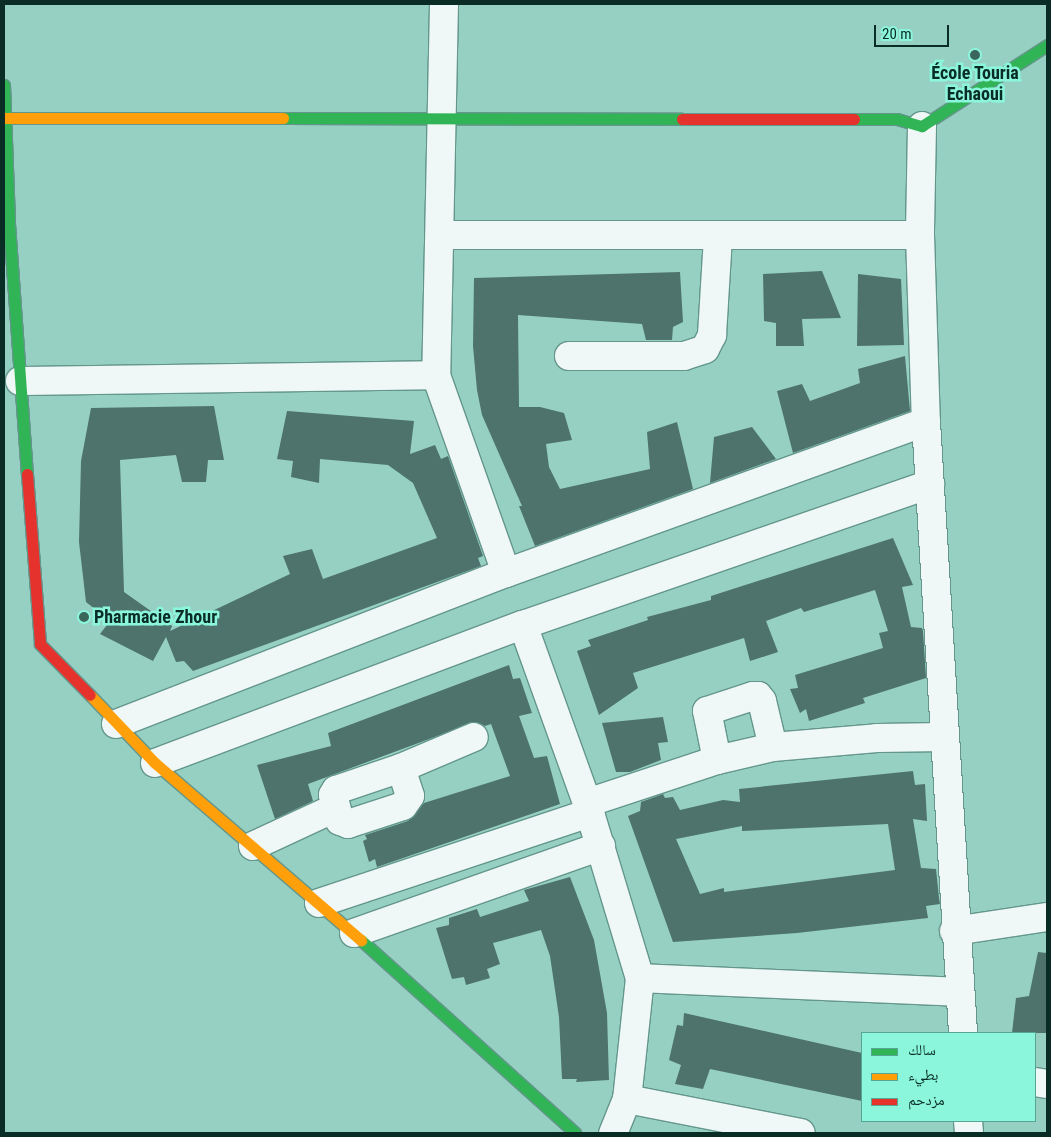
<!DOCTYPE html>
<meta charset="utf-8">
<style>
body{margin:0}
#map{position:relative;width:1051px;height:1137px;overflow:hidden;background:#96d0c2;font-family:"Roboto Condensed","Noto Naskh Arabic",sans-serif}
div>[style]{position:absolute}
.building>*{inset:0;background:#4e726c}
.roads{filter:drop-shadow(1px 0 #64968c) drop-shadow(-1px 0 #64968c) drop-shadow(0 1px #64968c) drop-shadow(0 -1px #64968c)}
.street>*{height:28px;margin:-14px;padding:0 14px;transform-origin:14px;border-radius:14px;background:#eff8f6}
.fast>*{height:11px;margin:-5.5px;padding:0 5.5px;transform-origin:5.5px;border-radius:5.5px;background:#30b455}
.slow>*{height:11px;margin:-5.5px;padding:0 5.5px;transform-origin:5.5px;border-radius:5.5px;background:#ff9f0a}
.jam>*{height:11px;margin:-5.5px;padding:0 5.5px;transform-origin:5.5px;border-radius:5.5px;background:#e5322d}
.dots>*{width:14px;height:14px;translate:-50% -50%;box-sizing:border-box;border:2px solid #8bf6dc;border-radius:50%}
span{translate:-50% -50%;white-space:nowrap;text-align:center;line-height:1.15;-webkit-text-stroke:5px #8bf6dc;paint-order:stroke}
.poi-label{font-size:18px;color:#092d25;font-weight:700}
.left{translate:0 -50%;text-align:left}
.frame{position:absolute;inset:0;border:5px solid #092d25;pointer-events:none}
.legend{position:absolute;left:861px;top:1032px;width:175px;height:90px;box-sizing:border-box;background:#8bf6dc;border:1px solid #57a693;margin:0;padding:6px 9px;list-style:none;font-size:15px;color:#092d25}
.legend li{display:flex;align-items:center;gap:10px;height:25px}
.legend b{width:25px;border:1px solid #57a693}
.scale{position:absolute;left:874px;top:25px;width:75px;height:22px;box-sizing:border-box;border:2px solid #092d25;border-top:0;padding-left:6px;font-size:15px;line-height:18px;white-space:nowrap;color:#092d25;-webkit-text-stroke:4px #8bf6dc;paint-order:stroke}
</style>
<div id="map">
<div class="building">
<div style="clip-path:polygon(822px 271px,841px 318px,802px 319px,804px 346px,776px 346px,776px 323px,764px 321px,763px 274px)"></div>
<div style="clip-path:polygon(680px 272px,683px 322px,673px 327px,672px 340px,646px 340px,642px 324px,518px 315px,519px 407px,540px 407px,564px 413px,572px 440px,546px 444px,549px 467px,560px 489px,650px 469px,647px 432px,677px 422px,693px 489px,535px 546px,519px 506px,522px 506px,482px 415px,477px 390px,473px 346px,474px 278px)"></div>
<div style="clip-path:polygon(858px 274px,901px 279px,904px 345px,857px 346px)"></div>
<div style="clip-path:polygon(905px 356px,910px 411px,793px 453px,777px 391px,802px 384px,810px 401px,860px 383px,858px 369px)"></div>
<div style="clip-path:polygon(214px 406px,224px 460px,208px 460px,206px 482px,182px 482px,176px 455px,120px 460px,124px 592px,172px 626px,170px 631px,290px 574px,283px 556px,312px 549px,323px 579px,437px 538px,413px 483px,388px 465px,320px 459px,319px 483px,291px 477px,293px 461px,277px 459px,287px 411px,414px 421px,410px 454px,435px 445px,441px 459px,448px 456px,483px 556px,478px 558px,481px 566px,193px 671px,184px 661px,176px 662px,166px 637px,153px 661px,100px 634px,110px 621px,86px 602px,79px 542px,81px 461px,91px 408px)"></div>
<div style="clip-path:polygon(752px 427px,776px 459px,710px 483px,714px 437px)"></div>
<div style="clip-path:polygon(893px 538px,913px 585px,902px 587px,911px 627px,922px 628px,923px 631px,926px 678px,863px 698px,865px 703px,809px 721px,806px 709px,800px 713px,790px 689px,798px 688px,795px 675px,883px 648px,879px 633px,888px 631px,875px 590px,804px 612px,801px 608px,766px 621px,778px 652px,750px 661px,744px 638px,633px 673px,638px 688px,599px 715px,577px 651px,591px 646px,588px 640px,648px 620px,647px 617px,711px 600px,711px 596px)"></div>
<div style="clip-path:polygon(509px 665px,513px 679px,520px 678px,532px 713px,519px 716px,534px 758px,547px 756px,560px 804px,377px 867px,375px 859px,369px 862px,363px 841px,367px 839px,365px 835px,408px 821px,424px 803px,510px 776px,491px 724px,485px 726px,475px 722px,308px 784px,313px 801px,275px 819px,257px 765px,331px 746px,328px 733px)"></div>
<div style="clip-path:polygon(663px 717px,668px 742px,658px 743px,661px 760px,630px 772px,616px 772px,602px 723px)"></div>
<div style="clip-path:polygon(evenodd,913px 771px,915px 785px,925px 784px,927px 821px,913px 819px,921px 868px,936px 869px,939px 898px,940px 904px,926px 906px,928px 918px,797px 933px,673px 942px,628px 816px,640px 811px,641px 802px,663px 794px,665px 798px,673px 797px,680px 810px,723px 800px,740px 802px,739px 789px,913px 771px,888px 824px,895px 870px,724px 892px,724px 888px,700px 894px,676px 839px,742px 826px,742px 831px,888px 824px)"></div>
<div style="clip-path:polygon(570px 877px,594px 940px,607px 1013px,609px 1080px,576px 1082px,577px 1079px,562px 1079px,559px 1017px,550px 956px,541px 930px,493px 943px,500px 964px,487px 969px,490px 978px,466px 985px,464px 977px,452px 979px,436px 928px,449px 925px,449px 918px,477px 909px,480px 917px,529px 901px,524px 890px)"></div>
<div style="clip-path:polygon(1038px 952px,1047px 953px,1047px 1033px,1012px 1033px,1016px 998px,1029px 996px)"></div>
<div style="clip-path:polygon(684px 1013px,862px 1053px,862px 1101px,710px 1069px,703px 1089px,675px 1084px,681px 1065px,669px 1060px,677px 1025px,683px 1026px)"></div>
</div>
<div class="roads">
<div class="street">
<div style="left:444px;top:4px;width:371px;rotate:91.2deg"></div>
<div style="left:436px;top:375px;width:210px;rotate:70.5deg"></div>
<div style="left:922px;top:126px;width:109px;rotate:91.1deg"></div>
<div style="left:920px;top:235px;width:187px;rotate:88.2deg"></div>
<div style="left:926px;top:422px;width:612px;rotate:86.53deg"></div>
<div style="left:440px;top:235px;width:480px"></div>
<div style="left:569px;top:356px;width:115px"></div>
<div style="left:684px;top:356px;width:22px;rotate:-18deg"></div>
<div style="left:705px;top:349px;width:16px;rotate:-63deg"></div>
<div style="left:712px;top:335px;width:98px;rotate:-86.5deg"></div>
<div style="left:20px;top:381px;width:416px;rotate:-0.8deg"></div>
<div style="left:523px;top:625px;width:189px;rotate:70.2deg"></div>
<div style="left:587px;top:803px;width:183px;rotate:73.2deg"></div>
<div style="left:640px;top:978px;width:122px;rotate:96.1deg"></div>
<div style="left:627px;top:1099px;width:37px;rotate:112deg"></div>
<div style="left:116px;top:724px;width:418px;rotate:-21.2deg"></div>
<div style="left:506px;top:573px;width:446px;rotate:-19.8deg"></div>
<div style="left:717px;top:760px;width:50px;rotate:-101.5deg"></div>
<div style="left:707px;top:711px;width:48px;rotate:-18.1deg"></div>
<div style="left:753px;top:696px;width:5px"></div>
<div style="left:758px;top:696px;width:6px;rotate:51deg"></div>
<div style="left:762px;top:701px;width:47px;rotate:76.6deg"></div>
<div style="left:155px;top:763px;width:393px;rotate:-20.6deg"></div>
<div style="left:523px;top:625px;width:431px;rotate:-19.1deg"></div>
<div style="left:401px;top:768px;width:29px;rotate:72deg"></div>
<div style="left:410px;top:796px;width:12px;rotate:125deg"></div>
<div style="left:403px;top:806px;width:58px;rotate:161.9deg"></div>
<div style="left:348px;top:824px;width:9px;rotate:-159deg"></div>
<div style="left:340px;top:821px;width:27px;rotate:-105deg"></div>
<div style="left:333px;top:795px;width:6px;rotate:-59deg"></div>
<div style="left:336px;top:790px;width:69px;rotate:-18.7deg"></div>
<div style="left:401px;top:768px;width:79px;rotate:-23deg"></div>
<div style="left:587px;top:803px;width:137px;rotate:-18.3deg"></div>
<div style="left:717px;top:760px;width:57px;rotate:-13.1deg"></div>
<div style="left:773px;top:747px;width:104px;rotate:-4.9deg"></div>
<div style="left:877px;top:738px;width:67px;rotate:-0.9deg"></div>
<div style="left:253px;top:846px;width:90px;rotate:-24.9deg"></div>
<div style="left:319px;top:903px;width:286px;rotate:-18.4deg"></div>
<div style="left:954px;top:931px;width:94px;rotate:-8.6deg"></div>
<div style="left:354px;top:933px;width:262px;rotate:-19.4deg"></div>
<div style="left:640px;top:978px;width:320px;rotate:2.5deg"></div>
<div style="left:1035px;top:1082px;width:12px;rotate:9deg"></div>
<div style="left:627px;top:1099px;width:177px;rotate:11.1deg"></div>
<div style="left:968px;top:1121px;width:12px;rotate:85deg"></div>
</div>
<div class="fast">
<div style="left:4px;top:85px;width:139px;rotate:87.9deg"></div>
<div style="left:9px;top:224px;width:251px;rotate:85.9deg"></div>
<div style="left:283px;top:118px;width:399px;rotate:0.1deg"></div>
<div style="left:854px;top:119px;width:43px"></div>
<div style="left:897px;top:119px;width:26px;rotate:16deg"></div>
<div style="left:922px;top:126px;width:149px;rotate:-32.9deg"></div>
<div style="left:361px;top:940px;width:288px;rotate:42deg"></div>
</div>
<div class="slow">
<div style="left:5px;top:118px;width:278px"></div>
<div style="left:90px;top:695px;width:94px;rotate:46.3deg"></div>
<div style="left:155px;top:763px;width:272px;rotate:40.7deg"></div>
</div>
<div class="jam">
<div style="left:682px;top:119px;width:172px"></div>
<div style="left:27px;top:474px;width:170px;rotate:85.6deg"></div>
<div style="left:40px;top:644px;width:71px;rotate:45.6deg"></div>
</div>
</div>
<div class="dots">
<div style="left:975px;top:55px;background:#3a665c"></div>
<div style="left:84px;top:617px;background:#3a665c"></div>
</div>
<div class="poi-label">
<span style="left:975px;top:84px">École Touria<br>Echaoui</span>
<span class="left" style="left:94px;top:617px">Pharmacie Zhour</span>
</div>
<div class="frame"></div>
<ul class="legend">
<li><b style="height:6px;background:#30b455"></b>سالك</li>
<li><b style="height:6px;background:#ff9f0a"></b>بطيء</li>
<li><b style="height:6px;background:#e5322d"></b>مزدحم</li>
</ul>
<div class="scale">20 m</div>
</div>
